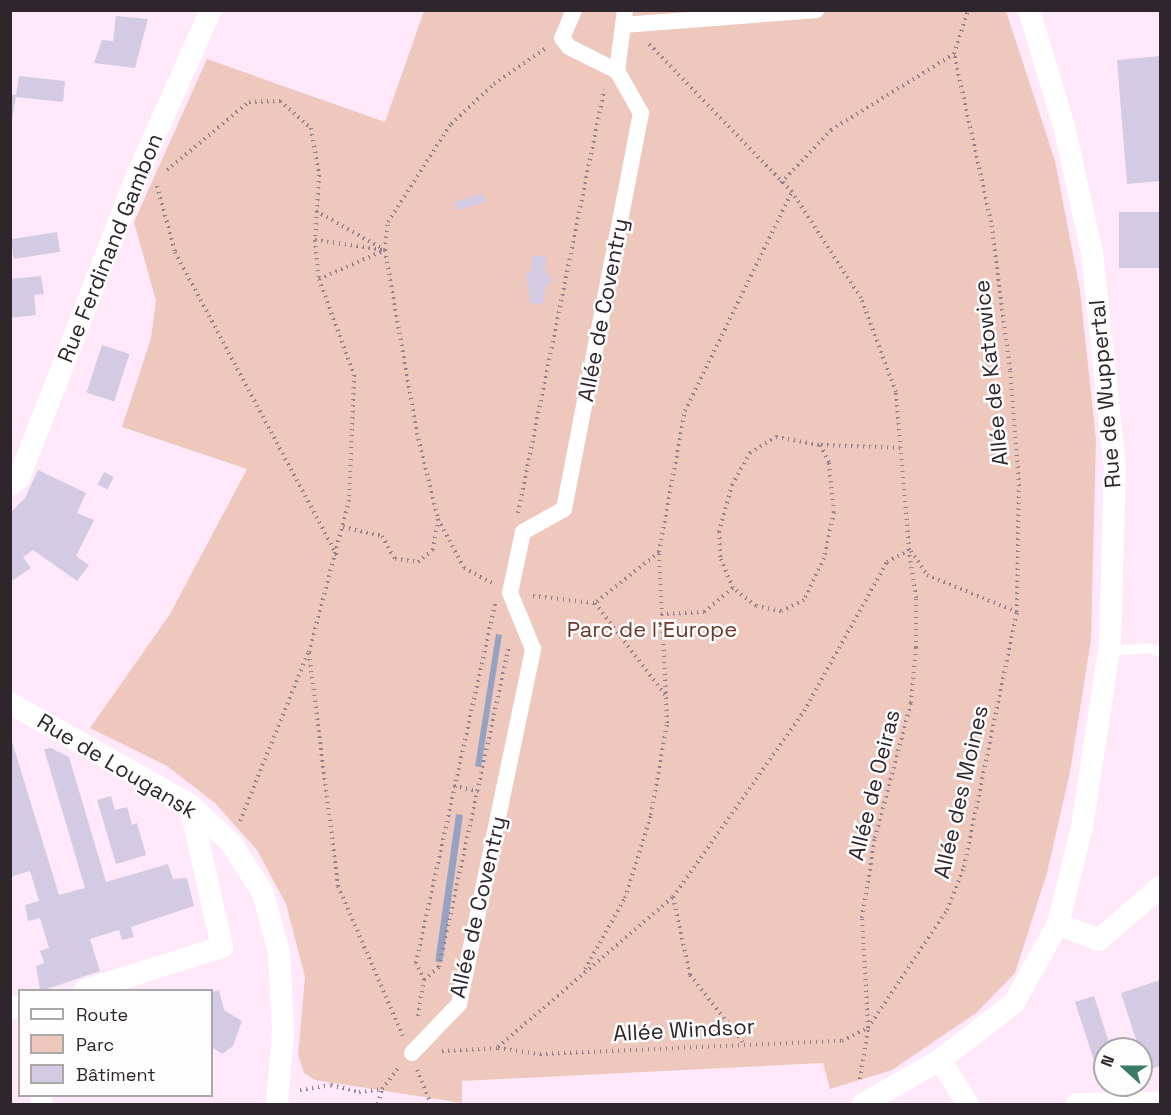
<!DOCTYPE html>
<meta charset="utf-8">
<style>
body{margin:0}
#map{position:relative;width:1171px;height:1115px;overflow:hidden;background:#ffe8fa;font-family:"Space Grotesk",sans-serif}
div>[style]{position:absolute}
.green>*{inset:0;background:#eec8bd}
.water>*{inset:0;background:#96a2c2;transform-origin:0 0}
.building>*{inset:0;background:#d3cbe3;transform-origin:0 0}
.path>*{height:4px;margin-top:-2px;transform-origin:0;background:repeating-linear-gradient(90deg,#92828e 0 1.5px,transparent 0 6px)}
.service>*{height:10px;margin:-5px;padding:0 5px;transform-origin:5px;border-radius:5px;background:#fff}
.pedestrian>*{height:16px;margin:-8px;padding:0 8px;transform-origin:8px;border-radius:8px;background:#fff}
.minor>*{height:22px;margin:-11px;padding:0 11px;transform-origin:11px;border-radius:11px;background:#fff}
span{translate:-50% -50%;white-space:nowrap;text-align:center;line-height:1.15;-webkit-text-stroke:5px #fdfdfd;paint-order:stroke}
.street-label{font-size:22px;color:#2e262c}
.park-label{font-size:22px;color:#6d382a}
.frame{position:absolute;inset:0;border:12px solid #2e262c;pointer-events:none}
.legend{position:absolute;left:18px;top:989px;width:195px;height:108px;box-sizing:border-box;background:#fdfdfd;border:2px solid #aaa7a9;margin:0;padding:8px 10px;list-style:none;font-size:18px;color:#2e262c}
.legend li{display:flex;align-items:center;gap:12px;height:30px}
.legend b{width:30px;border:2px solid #aaa7a9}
.north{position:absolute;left:1093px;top:1037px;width:60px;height:60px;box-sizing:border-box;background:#fdfdfd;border:2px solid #aaa7a9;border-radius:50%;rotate:291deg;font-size:16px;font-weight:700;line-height:24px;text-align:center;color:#2e262c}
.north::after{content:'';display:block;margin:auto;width:21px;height:27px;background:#397a69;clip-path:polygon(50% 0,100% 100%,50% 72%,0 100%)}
</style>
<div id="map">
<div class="green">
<div style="clip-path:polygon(424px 11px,1006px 11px,1055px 161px,1080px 290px,1096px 439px,1091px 640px,1070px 772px,1047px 873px,1015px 973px,976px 1013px,892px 1070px,830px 1089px,823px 1063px,462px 1081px,462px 1103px,315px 1080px,304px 1073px,298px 1055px,305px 977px,286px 904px,257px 850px,215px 803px,167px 766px,90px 728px,170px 614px,247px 469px,122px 427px,151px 338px,156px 301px,134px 222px,207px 59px,385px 122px)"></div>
</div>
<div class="water">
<div style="left:496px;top:634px;width:6px;height:134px;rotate:9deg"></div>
<div style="left:456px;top:814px;width:7px;height:149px;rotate:8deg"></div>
</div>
<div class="building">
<div style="clip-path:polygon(116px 16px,148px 19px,135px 68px,94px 63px,102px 40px,113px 41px)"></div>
<div style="clip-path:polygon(1160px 56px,1160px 181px,1127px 184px,1117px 60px)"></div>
<div style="clip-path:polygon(19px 76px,65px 81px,63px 102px,16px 97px,10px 130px,10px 94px,16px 95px)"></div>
<div style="left:483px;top:193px;width:9px;height:30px;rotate:72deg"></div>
<div style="left:1160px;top:212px;width:56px;height:41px;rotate:90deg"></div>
<div style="left:57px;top:232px;width:20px;height:47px;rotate:81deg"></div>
<div style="clip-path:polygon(532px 256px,546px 256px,545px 273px,552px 277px,551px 284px,545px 286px,544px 304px,530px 303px,526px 273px,531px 273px)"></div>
<div style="clip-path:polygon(41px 276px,44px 294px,34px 295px,36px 315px,10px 318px,10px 279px)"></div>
<div style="left:102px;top:345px;width:29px;height:50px;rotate:18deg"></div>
<div style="clip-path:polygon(38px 470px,86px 493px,77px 513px,94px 520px,76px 556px,89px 565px,77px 581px,33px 550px,23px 557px,31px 568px,10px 582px,10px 513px,25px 498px)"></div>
<div style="left:104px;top:472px;width:11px;height:14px;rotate:27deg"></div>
<div style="clip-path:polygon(10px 735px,59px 895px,85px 888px,44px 749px,51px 748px,69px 757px,106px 882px,168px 864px,173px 879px,187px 878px,194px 906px,131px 927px,134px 937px,122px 940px,119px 930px,90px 939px,100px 971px,44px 990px,40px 990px,36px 966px,44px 963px,40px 951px,49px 948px,40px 918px,28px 921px,25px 905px,39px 901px,30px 871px,10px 877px)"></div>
<div style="clip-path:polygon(111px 796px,115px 810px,127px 807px,132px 825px,137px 823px,146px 855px,116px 864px,97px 800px)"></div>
<div style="clip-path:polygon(1160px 980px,1160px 1066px,1146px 1071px,1121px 993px)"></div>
<div style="clip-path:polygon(219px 990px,224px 1010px,242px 1021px,233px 1046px,222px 1054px,212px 1047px,212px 992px)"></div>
<div style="clip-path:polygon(1094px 996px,1111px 1049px,1105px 1049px,1105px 1071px,1098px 1073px,1075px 1002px)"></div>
</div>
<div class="path">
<div style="left:167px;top:170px;width:107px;rotate:-39.7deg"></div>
<div style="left:249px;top:102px;width:31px;rotate:-2deg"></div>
<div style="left:280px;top:101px;width:41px;rotate:41.1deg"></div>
<div style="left:311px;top:128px;width:48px;rotate:80.3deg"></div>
<div style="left:319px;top:175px;width:65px;rotate:93.5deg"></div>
<div style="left:315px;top:240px;width:39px;rotate:84deg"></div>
<div style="left:319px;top:279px;width:102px;rotate:70deg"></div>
<div style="left:354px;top:375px;width:125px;rotate:92.3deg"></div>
<div style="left:349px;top:500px;width:158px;rotate:104.7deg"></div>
<div style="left:309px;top:653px;width:235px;rotate:82.9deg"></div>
<div style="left:338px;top:886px;width:163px;rotate:66.6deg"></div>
<div style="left:781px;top:183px;width:73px;rotate:-46.7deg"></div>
<div style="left:831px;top:130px;width:145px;rotate:-31.7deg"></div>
<div style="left:157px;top:186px;width:68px;rotate:74.7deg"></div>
<div style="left:175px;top:252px;width:344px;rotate:61.9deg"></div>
<div style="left:316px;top:211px;width:75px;rotate:29.6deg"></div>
<div style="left:315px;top:240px;width:71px;rotate:8.1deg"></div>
<div style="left:385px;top:250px;width:186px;rotate:80.1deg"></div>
<div style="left:417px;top:433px;width:89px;rotate:76.3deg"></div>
<div style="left:438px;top:519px;width:55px;rotate:62deg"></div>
<div style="left:464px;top:568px;width:32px;rotate:28deg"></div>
<div style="left:319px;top:279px;width:72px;rotate:-23.7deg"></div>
<div style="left:385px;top:250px;width:28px;rotate:-84deg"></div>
<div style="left:388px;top:222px;width:117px;rotate:-57.3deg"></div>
<div style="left:451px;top:124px;width:59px;rotate:-42.9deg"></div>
<div style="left:494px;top:84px;width:63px;rotate:-34.7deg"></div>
<div style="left:776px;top:437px;width:45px;rotate:10.3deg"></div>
<div style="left:820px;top:445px;width:20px;rotate:63deg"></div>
<div style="left:829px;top:463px;width:49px;rotate:84.2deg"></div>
<div style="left:834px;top:512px;width:47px;rotate:102.3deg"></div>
<div style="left:824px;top:558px;width:47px;rotate:115.5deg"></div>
<div style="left:804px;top:600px;width:25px;rotate:154deg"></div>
<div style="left:781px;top:611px;width:25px;rotate:-169deg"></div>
<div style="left:756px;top:606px;width:29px;rotate:-142deg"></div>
<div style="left:733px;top:588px;width:34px;rotate:-113deg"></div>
<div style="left:720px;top:557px;width:25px;rotate:-92deg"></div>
<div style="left:719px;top:532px;width:49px;rotate:-74.5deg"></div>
<div style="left:732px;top:485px;width:37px;rotate:-61deg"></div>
<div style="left:750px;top:453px;width:31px;rotate:-32deg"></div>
<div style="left:821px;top:445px;width:80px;rotate:2.1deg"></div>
<div style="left:518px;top:513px;width:432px;rotate:-78.5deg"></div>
<div style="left:343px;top:527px;width:40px;rotate:13deg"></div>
<div style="left:382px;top:536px;width:26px;rotate:61deg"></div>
<div style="left:395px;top:559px;width:23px;rotate:7deg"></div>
<div style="left:418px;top:562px;width:19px;rotate:-39deg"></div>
<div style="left:433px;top:550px;width:31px;rotate:-81deg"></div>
<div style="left:911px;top:551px;width:29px;rotate:56deg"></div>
<div style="left:927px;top:575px;width:97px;rotate:22.3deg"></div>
<div style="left:659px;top:552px;width:82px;rotate:141.4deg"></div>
<div style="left:595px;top:603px;width:117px;rotate:52.6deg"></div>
<div style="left:533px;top:596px;width:62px;rotate:6.4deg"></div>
<div style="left:661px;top:614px;width:43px;rotate:-2.7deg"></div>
<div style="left:704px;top:612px;width:38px;rotate:-40deg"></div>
<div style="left:454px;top:786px;width:25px;rotate:12deg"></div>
<div style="left:240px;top:821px;width:181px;rotate:-68deg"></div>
<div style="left:673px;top:897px;width:80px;rotate:77.7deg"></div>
<div style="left:690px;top:975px;width:85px;rotate:51.7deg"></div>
<div style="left:585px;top:969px;width:81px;rotate:-60.6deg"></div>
<div style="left:625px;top:898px;width:87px;rotate:-72.6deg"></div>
<div style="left:651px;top:815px;width:93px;rotate:-80.1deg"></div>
<div style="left:667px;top:723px;width:171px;rotate:-92.7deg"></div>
<div style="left:659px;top:552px;width:143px;rotate:-79.6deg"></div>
<div style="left:685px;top:411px;width:244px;rotate:-64deg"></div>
<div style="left:424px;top:980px;width:20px;rotate:-41deg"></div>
<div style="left:439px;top:967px;width:328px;rotate:-77.7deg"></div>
<div style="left:418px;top:1016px;width:36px;rotate:-81deg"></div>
<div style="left:424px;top:980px;width:19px;rotate:-115deg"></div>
<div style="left:416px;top:963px;width:368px;rotate:-77.6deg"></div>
<div style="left:498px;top:1047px;width:230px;rotate:-40.6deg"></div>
<div style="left:673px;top:897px;width:228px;rotate:-54.8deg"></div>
<div style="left:804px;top:711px;width:171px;rotate:-60.9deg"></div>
<div style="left:887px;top:562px;width:25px;rotate:-29deg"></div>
<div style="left:909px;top:550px;width:159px;rotate:-94.7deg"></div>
<div style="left:896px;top:392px;width:100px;rotate:-110.4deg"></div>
<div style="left:861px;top:298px;width:126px;rotate:-123.1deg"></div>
<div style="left:792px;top:192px;width:207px;rotate:-134deg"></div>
<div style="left:442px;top:1051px;width:56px;rotate:-3.1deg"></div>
<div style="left:498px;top:1048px;width:42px;rotate:8.1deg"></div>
<div style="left:540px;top:1054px;width:302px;rotate:-2.5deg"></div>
<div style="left:842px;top:1041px;width:29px;rotate:-27deg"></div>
<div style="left:868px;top:1028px;width:142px;rotate:-56.2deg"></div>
<div style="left:947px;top:910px;width:46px;rotate:-68.4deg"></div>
<div style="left:964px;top:867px;width:260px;rotate:-78.3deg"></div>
<div style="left:1017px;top:612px;width:126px;rotate:-89.1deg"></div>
<div style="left:1019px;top:486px;width:116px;rotate:-94.4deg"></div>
<div style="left:1010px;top:370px;width:149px;rotate:-97.3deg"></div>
<div style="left:991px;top:222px;width:172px;rotate:-102.4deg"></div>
<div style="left:954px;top:54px;width:46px;rotate:-72.3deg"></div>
<div style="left:417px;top:1070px;width:37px;rotate:68deg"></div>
<div style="left:860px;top:1079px;width:52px;rotate:-81.1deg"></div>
<div style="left:868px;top:1028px;width:110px;rotate:-93.1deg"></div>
<div style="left:862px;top:918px;width:81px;rotate:-80.8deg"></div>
<div style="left:875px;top:838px;width:140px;rotate:-75.1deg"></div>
<div style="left:911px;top:703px;width:55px;rotate:-84.8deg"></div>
<div style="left:916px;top:648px;width:50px;rotate:-90deg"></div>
<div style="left:916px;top:598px;width:49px;rotate:-98.3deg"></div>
<div style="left:300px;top:1090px;width:31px;rotate:-9deg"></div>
<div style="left:331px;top:1085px;width:29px;rotate:14deg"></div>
<div style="left:359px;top:1092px;width:23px;rotate:-7deg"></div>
<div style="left:378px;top:1104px;width:16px;rotate:-75deg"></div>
<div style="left:382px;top:1089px;width:28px;rotate:-52deg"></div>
</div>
<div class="service">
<div style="left:1109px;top:651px;width:39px;rotate:-4deg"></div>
<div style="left:1148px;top:648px;width:13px;rotate:18deg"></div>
</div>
<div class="pedestrian">
<div style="left:574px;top:10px;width:30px;rotate:113deg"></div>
<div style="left:562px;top:38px;width:11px;rotate:52deg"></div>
<div style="left:569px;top:47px;width:54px;rotate:26.6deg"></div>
<div style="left:623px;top:25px;width:194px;rotate:-4.4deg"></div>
<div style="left:412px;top:1053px;width:68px;rotate:-46.2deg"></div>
<div style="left:459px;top:1004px;width:363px;rotate:-78.2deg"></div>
<div style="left:533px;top:649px;width:61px;rotate:-112.3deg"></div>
<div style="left:510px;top:593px;width:62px;rotate:-78deg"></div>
<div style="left:523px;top:532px;width:47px;rotate:-29.3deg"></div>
<div style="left:564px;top:509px;width:403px;rotate:-79deg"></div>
<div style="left:641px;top:113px;width:48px;rotate:-119.7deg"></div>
<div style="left:617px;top:71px;width:62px;rotate:-82.5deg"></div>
</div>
<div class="minor">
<div style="left:10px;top:485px;width:11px;rotate:-38deg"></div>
<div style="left:19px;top:478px;width:327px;rotate:-68.7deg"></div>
<div style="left:138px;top:173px;width:179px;rotate:-65.9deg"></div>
<div style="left:10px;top:703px;width:207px;rotate:29.5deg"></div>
<div style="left:190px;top:805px;width:56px;rotate:42.8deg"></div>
<div style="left:231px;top:843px;width:59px;rotate:57.4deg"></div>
<div style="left:263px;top:893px;width:62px;rotate:75.1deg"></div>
<div style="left:279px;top:953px;width:79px;rotate:87.1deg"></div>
<div style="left:283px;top:1032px;width:72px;rotate:94.8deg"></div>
<div style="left:1058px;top:924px;width:44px;rotate:21.3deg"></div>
<div style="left:1099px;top:940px;width:81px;rotate:-41deg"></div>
<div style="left:85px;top:990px;width:144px;rotate:-17.4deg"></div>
<div style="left:222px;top:947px;width:146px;rotate:-102.7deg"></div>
<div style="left:10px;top:1008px;width:10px;rotate:-6deg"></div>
<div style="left:940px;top:1060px;width:52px;rotate:57.5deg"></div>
<div style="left:41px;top:1096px;width:8px;rotate:83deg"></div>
<div style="left:863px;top:1104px;width:89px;rotate:-29.7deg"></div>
<div style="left:940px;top:1060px;width:93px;rotate:-37.6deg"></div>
<div style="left:1014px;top:1003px;width:90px;rotate:-60.9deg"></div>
<div style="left:1058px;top:924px;width:100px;rotate:-76.1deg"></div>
<div style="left:1082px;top:827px;width:186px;rotate:-81.3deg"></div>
<div style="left:1110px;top:643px;width:175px;rotate:-88.4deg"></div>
<div style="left:1115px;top:468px;width:216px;rotate:-96.1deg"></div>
<div style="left:1092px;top:253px;width:130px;rotate:-102.4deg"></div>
<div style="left:1064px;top:126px;width:121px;rotate:-106.8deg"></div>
<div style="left:1077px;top:1104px;width:83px;rotate:-0.7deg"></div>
</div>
<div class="street-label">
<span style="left:110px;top:248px;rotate:-68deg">Rue Ferdinand Gambon</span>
<span style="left:603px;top:310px;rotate:-79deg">Allée de Coventry</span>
<span style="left:991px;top:373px;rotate:-96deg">Allée de Katowice</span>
<span style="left:1105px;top:394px;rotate:-95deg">Rue de Wuppertal</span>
<span style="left:117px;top:766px;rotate:31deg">Rue de Lougansk</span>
<span style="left:874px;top:785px;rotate:-76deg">Allée de Oeiras</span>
<span style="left:961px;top:792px;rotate:-77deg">Allée des Moines</span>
<span style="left:478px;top:907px;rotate:-77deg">Allée de Coventry</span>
<span style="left:684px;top:1030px;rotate:-3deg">Allée Windsor</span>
</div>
<div class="park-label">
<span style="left:652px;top:630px">Parc de l'Europe</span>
</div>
<div class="frame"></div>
<ul class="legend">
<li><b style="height:8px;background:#fff"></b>Route</li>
<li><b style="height:16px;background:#eec8bd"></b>Parc</li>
<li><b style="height:16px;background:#d3cbe3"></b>Bâtiment</li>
</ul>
<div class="north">N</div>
</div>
